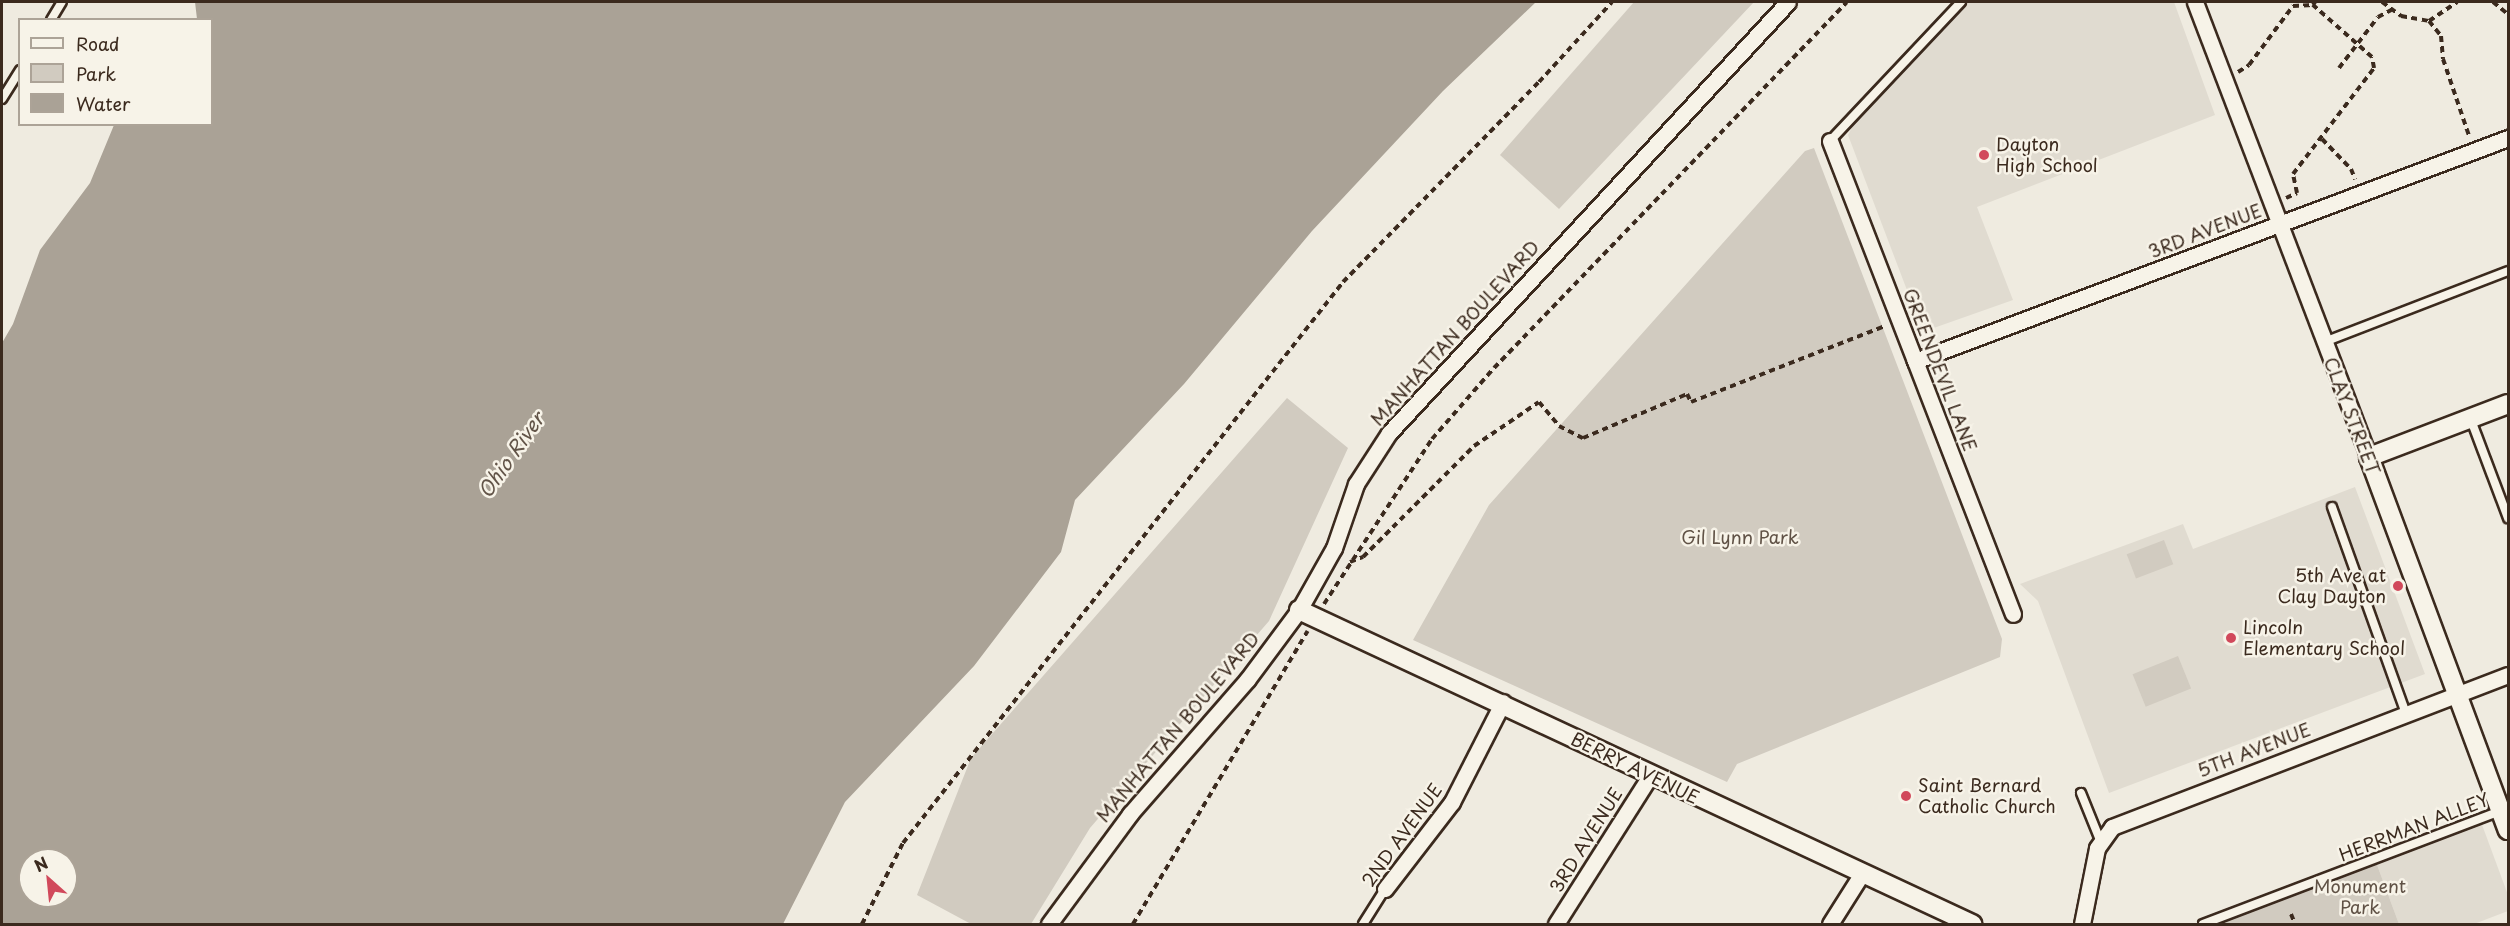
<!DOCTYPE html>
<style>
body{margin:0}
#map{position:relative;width:2510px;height:926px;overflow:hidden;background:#efebe0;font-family:"Playpen Sans",sans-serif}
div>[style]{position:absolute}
.built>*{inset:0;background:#e0dbd0}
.green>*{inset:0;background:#d1cbc0;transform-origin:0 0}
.water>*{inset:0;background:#aaa296}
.path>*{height:4px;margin-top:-2px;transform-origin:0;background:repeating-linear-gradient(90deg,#3b2a1e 0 6px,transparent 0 10.5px)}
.roads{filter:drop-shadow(2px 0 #3b2a1e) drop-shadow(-2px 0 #3b2a1e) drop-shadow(0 2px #3b2a1e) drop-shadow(0 -2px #3b2a1e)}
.service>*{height:8px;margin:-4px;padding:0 4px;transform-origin:4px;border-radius:4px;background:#f7f3e8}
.minor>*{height:15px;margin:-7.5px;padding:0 7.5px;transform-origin:7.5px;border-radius:7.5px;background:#f7f3e8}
.tertiary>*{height:18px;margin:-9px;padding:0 9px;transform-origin:9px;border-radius:9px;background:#f7f3e8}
.dots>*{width:16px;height:16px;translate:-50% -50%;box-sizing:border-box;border:3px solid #f7f3e8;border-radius:50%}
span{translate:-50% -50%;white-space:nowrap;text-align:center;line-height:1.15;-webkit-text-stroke:5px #f7f3e8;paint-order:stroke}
.poi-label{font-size:18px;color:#3b2a1e}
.left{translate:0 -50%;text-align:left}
.right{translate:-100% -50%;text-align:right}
.street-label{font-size:18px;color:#3b2a1e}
.park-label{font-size:18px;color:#605246}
.water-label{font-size:20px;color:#625448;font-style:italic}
.frame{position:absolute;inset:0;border:3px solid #3b2a1e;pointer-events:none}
.legend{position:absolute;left:18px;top:18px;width:195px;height:108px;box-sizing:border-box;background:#f7f3e8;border:2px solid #aca397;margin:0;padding:8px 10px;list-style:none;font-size:18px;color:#3b2a1e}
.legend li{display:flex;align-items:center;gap:12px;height:30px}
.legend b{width:30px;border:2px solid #aca397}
.north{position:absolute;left:18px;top:848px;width:60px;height:60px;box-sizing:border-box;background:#f7f3e8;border:2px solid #aca397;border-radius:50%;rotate:333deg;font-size:16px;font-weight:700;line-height:24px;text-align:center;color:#3b2a1e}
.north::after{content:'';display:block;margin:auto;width:21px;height:27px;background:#d1495b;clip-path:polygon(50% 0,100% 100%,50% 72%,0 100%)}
</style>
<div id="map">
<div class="built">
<div style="clip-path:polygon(1965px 2px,2174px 2px,2215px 115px,1977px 207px,2013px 300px,1928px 330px,1921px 327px,1848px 135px,1856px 120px)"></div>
<div style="clip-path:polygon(2355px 487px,2425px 674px,2109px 793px,2038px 601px,2020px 584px,2183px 524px,2193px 549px)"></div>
<div style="clip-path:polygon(2481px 822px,2508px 895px,2508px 911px,2474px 924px,2399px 924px,2376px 862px)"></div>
</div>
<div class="green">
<div style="clip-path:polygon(1634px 2px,1754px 2px,1559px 209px,1500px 155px)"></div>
<div style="clip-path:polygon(1814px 148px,2002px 639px,2000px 657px,1737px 764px,1727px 782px,1413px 640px,1489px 505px,1805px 151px)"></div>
<div style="clip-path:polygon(1287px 398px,1348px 448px,1269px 621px,1090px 828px,1031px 924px,971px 924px,917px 895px,971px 758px)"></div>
<div style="left:2164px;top:540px;width:26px;height:40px;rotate:69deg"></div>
<div style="left:2178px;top:656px;width:35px;height:49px;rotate:68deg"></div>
<div style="clip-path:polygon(2376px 862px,2399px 924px,2209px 924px)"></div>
</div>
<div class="water">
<div style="clip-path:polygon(evenodd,195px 2px,1536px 2px,1443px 91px,1312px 231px,1184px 384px,1075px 500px,1061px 552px,974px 666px,845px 802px,783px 924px,2px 924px,2px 343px,13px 324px,40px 250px,90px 183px,114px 125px,212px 124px,212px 20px,197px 19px,195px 2px,30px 860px,66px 860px,66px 896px,30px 896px,30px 860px)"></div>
</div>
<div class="path">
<div style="left:2382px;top:2px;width:24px;rotate:36deg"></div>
<div style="left:2401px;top:16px;width:28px;rotate:10deg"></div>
<div style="left:2429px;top:21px;width:19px;rotate:51deg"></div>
<div style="left:2441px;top:36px;width:23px;rotate:85deg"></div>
<div style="left:2443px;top:59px;width:81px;rotate:71.3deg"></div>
<div style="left:2493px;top:2px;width:19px;rotate:39deg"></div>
<div style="left:2429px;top:21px;width:34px;rotate:-34deg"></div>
<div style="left:2339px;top:68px;width:64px;rotate:-52.6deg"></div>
<div style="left:2378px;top:17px;width:15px;rotate:-28deg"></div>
<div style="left:2238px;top:72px;width:13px;rotate:-32deg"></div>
<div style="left:2249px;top:65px;width:74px;rotate:-53.3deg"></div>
<div style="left:2293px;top:6px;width:20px;rotate:-3deg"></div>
<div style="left:2322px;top:139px;width:42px;rotate:46deg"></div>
<div style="left:2351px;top:169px;width:11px;rotate:68deg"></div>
<div style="left:2286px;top:198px;width:12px;rotate:-24deg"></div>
<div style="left:2297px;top:193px;width:19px;rotate:-102deg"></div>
<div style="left:2293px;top:174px;width:133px;rotate:-52.6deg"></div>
<div style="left:2374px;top:68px;width:11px;rotate:-100deg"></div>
<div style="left:2372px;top:57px;width:79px;rotate:-138.6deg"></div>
<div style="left:2313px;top:5px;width:4px;rotate:-56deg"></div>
<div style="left:1350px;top:562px;width:14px;rotate:-21deg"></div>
<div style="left:1363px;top:557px;width:157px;rotate:-45deg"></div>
<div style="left:1474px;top:446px;width:78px;rotate:-34.1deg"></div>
<div style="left:1539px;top:402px;width:31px;rotate:50deg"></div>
<div style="left:1559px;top:426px;width:27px;rotate:27deg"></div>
<div style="left:1583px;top:438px;width:113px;rotate:-22.9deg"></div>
<div style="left:1687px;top:394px;width:9px;rotate:63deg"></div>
<div style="left:1691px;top:402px;width:208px;rotate:-21.4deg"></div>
<div style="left:1324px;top:604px;width:197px;rotate:-56.8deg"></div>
<div style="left:1432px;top:439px;width:94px;rotate:-48.9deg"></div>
<div style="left:1494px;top:368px;width:508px;rotate:-46.04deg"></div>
<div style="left:2291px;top:914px;width:11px;rotate:68deg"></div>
<div style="left:862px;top:924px;width:91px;rotate:-63.2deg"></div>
<div style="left:903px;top:843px;width:713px;rotate:-51.89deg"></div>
<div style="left:1343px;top:282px;width:280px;rotate:-45.6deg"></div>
<div style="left:1539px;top:82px;width:108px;rotate:-47.6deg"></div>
<div style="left:1133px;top:924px;width:341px;rotate:-59.2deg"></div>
</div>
<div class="roads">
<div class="service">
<div style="left:51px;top:20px;width:21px;rotate:-59deg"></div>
<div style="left:2px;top:99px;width:34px;rotate:-58deg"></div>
<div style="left:1830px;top:141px;width:191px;rotate:-46.7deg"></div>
<div style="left:2324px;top:342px;width:197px;rotate:-21.1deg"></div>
<div style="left:2471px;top:420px;width:105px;rotate:69.3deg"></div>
<div style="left:2332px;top:507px;width:220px;rotate:70.3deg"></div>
<div style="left:2081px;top:793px;width:51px;rotate:68deg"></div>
<div style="left:1363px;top:924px;width:41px;rotate:-57.8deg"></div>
<div style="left:2203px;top:924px;width:318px;rotate:-20.8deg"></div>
</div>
<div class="minor">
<div style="left:2195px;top:2px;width:487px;rotate:69.1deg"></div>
<div style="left:1830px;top:141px;width:507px;rotate:68.85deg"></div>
<div style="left:1915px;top:361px;width:634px;rotate:-20.61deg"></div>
<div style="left:1385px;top:889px;width:110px;rotate:-52.4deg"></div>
<div style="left:1452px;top:802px;width:112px;rotate:-63deg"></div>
<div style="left:1049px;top:924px;width:137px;rotate:-53.6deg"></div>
<div style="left:1130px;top:814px;width:178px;rotate:-48.9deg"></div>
<div style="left:1247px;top:680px;width:87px;rotate:-53.4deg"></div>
<div style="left:1299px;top:610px;width:71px;rotate:-60.6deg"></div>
<div style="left:1334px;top:548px;width:68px;rotate:-71deg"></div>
<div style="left:1356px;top:484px;width:61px;rotate:-57.1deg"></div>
<div style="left:1389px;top:433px;width:587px;rotate:-47.21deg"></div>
<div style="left:1556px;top:924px;width:175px;rotate:-57.6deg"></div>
<div style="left:1830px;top:924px;width:58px;rotate:-57.7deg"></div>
<div style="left:2082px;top:924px;width:77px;rotate:-78.8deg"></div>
<div style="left:2097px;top:848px;width:26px;rotate:-54deg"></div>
<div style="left:2112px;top:827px;width:424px;rotate:-21deg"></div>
</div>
<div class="tertiary">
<div style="left:2508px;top:404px;width:149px;rotate:159.1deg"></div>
<div style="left:2369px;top:457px;width:398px;rotate:69.6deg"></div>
<div style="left:1299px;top:610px;width:743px;rotate:25.01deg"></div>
</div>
</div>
<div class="dots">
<div style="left:1984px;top:155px;background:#d1495b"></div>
<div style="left:2398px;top:586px;background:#d1495b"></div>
<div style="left:2231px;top:638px;background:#d1495b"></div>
<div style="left:1906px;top:796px;background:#d1495b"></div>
</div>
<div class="poi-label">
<span class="left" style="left:1996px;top:155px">Dayton<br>High School</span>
<span class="right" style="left:2386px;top:586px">5th Ave at<br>Clay Dayton</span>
<span class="left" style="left:2243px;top:638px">Lincoln<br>Elementary School</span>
<span class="left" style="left:1918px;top:796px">Saint Bernard<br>Catholic Church</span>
</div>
<div class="street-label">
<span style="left:2205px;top:231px;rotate:-21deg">3RD AVENUE</span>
<span style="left:1455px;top:333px;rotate:-48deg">MANHATTAN BOULEVARD</span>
<span style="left:1940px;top:370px;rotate:69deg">GREENDEVIL LANE</span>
<span style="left:2352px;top:416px;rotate:69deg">CLAY STREET</span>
<span style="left:1178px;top:727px;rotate:-50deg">MANHATTAN BOULEVARD</span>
<span style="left:2254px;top:750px;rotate:-21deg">5TH AVENUE</span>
<span style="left:1635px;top:768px;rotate:26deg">BERRY AVENUE</span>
<span style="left:2414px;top:827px;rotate:-21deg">HERRMAN ALLEY</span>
<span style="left:1402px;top:835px;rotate:-54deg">2ND AVENUE</span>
<span style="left:1586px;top:840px;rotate:-58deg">3RD AVENUE</span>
</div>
<div class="park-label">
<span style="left:1740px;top:537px">Gil Lynn Park</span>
<span style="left:2360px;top:897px">Monument<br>Park</span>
</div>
<div class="water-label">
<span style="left:511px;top:455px;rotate:-55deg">Ohio River</span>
</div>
<div class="frame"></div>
<ul class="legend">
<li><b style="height:8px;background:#f7f3e8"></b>Road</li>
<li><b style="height:16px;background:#d1cbc0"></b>Park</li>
<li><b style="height:16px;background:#aaa296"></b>Water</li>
</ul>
<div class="north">N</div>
</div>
